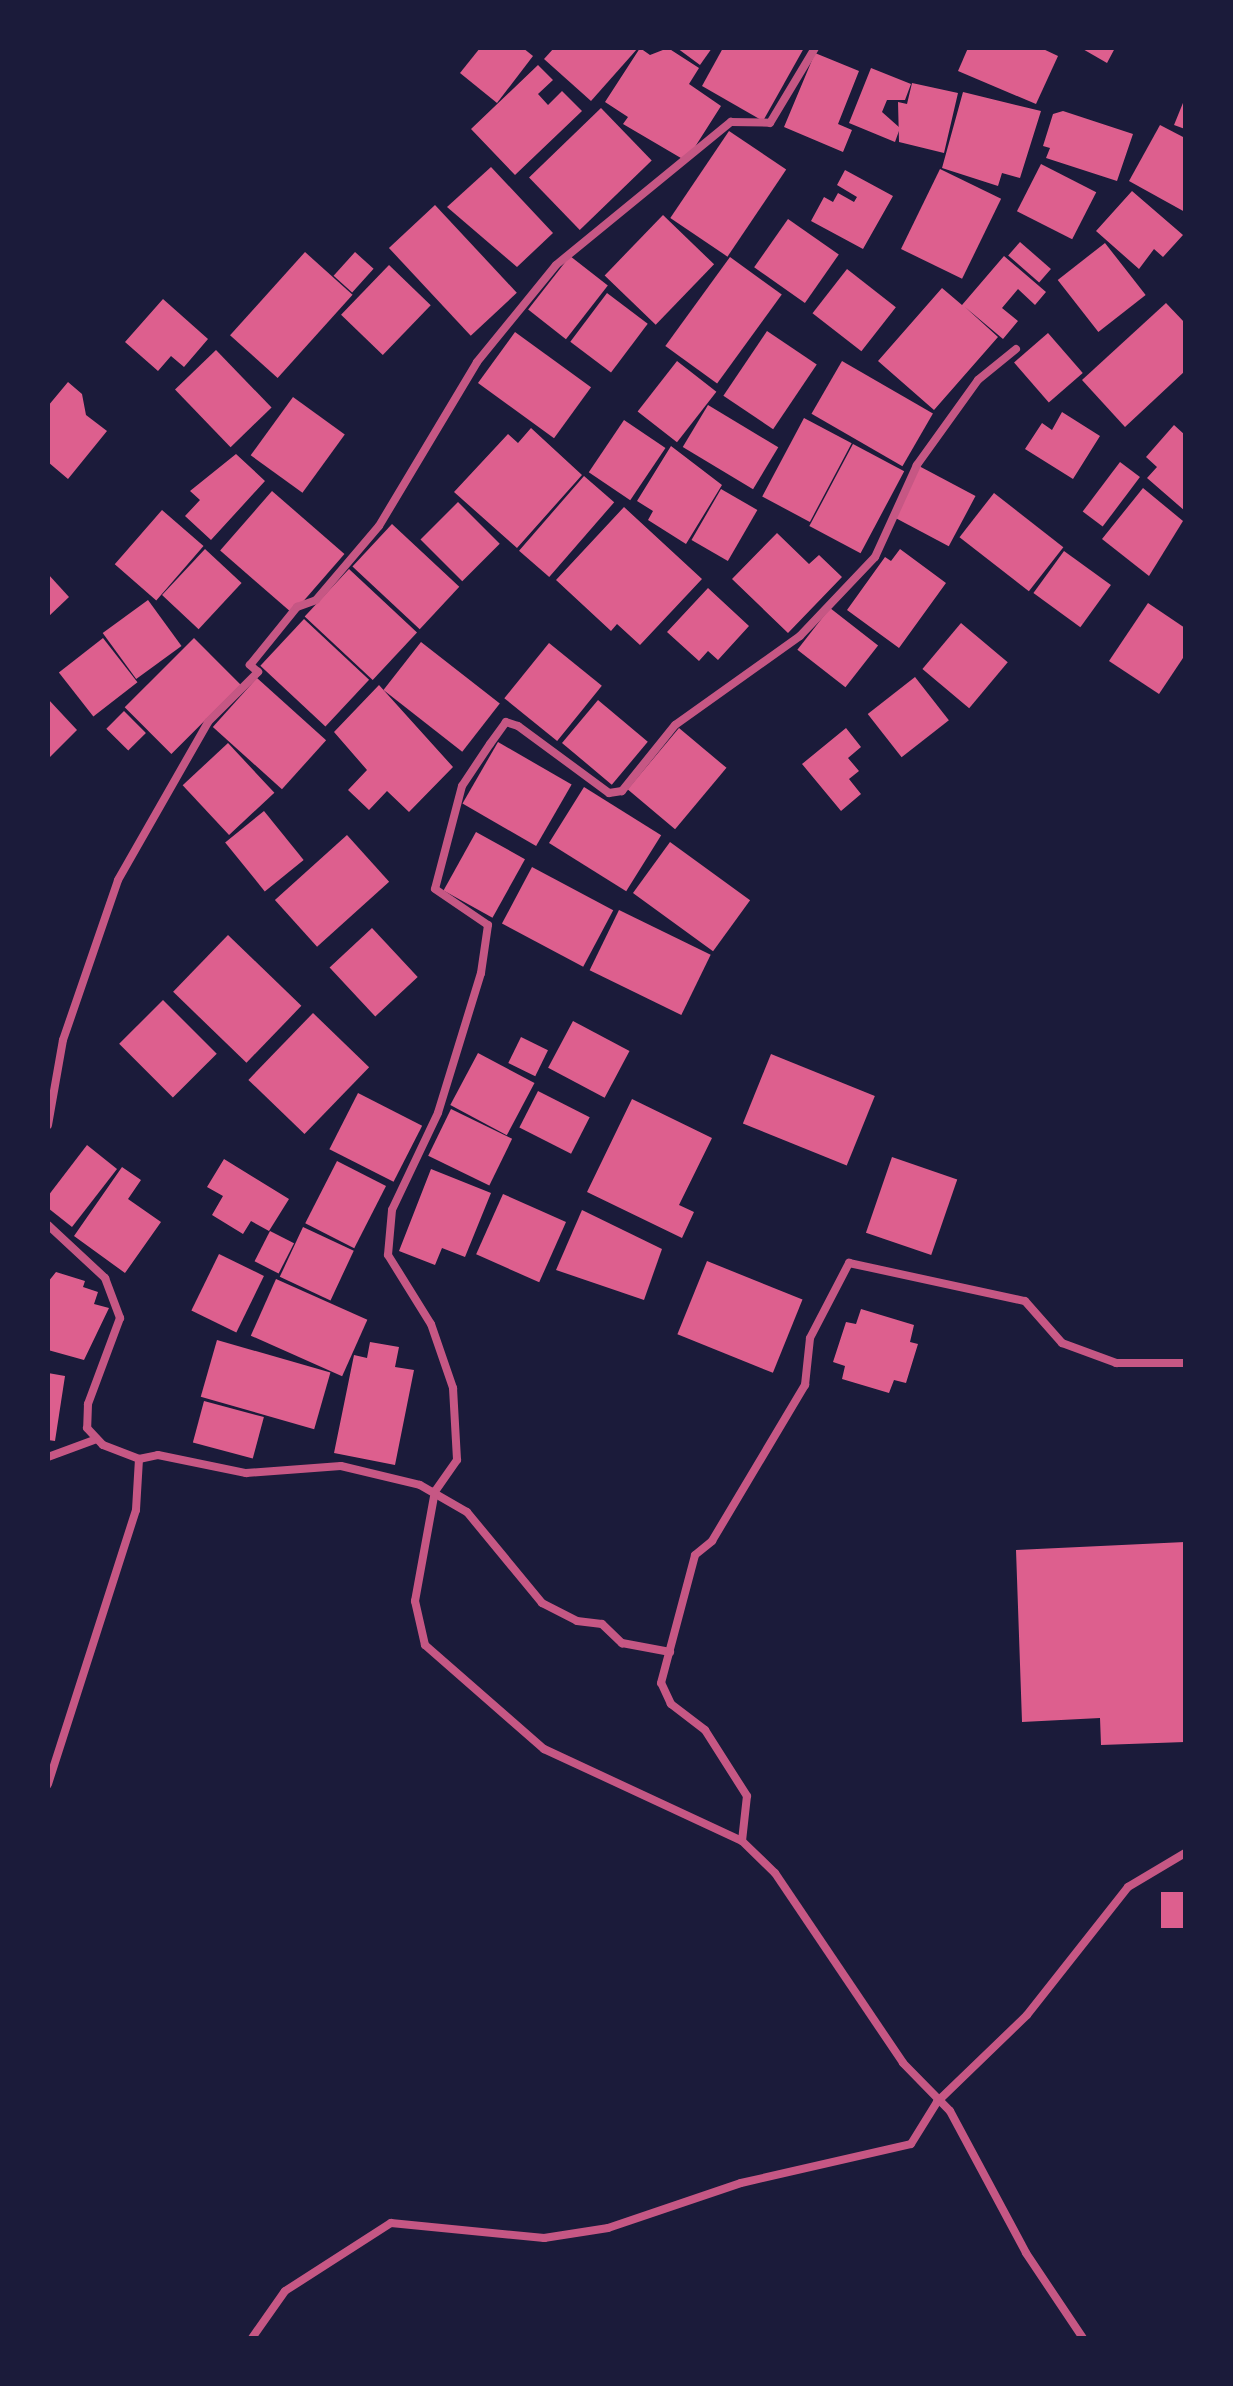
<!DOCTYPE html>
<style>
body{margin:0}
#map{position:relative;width:1233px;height:2386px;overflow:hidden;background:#1b1b3a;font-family:"Fira Sans Condensed",sans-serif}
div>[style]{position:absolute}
.building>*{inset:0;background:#dd5f8e;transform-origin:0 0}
.minor>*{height:8px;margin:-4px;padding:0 4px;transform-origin:4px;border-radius:4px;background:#c65784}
span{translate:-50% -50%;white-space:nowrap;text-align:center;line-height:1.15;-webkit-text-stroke:6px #1b1b3a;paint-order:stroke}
.frame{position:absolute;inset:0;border:50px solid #1b1b3a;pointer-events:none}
</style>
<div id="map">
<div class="building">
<div style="clip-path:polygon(480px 48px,523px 48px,533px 56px,497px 103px,460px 73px)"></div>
<div style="clip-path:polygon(554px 48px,638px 48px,591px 101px,544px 59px)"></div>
<div style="clip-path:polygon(640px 48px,650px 55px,668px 48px,699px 68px,689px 84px,721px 106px,686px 161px,623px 124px,628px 117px,605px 102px)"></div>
<div style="clip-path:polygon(677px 48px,712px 48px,700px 65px)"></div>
<div style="clip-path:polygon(723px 48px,804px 48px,763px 121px,702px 86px)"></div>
<div style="clip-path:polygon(968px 48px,1041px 48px,1058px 56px,1036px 104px,958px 71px)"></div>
<div style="clip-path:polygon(1081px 48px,1115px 48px,1107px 63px)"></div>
<div style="clip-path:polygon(815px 53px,859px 71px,838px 124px,852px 130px,843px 152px,784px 127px)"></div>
<div style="clip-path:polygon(538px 65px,553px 80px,538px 94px,548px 105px,562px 91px,582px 111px,515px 175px,471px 129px)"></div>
<div style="clip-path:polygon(871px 68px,911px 84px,905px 100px,887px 100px,882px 112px,900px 128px,895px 142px,849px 123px)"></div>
<div style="clip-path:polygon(912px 83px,958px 93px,944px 153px,899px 142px,898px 102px,907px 104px)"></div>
<div style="clip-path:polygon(963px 92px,1041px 111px,1020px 178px,1002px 173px,998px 186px,942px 168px)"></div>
<div style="clip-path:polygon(1185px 98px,1185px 129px,1174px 125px)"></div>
<div style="left:601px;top:108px;width:73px;height:100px;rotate:46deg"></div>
<div style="clip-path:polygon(1063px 111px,1133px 134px,1117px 181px,1046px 158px,1050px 148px,1043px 146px,1053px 114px)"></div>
<div style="clip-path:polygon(1160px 125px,1185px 138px,1185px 212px,1129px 181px)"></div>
<div style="left:729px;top:131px;width:69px;height:105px;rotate:34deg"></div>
<div style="left:1041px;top:164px;width:62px;height:53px;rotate:27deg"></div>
<div style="clip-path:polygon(491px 167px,553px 233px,517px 267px,447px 207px)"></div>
<div style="left:940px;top:169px;width:68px;height:89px;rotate:26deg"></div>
<div style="clip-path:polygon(845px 170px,893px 196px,863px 249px,811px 221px,824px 197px,833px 202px,838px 193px,854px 202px,857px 197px,837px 185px)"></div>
<div style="clip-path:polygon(1132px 191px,1183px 235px,1163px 257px,1154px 249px,1139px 269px,1096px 231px)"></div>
<div style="left:435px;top:205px;width:120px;height:63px;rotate:47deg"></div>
<div style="left:663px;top:215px;width:71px;height:84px;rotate:44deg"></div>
<div style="left:788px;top:219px;width:62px;height:59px;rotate:35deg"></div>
<div style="left:1020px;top:242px;width:41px;height:18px;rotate:41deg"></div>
<div style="left:1105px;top:243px;width:66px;height:60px;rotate:52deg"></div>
<div style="left:305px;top:252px;width:64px;height:112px;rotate:42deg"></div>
<div style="left:355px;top:252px;width:25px;height:32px;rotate:42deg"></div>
<div style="left:570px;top:256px;width:48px;height:68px;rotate:38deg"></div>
<div style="clip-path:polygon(1004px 256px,1046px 292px,1035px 305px,1018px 289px,1002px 308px,1018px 321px,1003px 339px,965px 307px,998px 337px,934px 410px,878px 361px,942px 288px,962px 305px)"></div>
<div style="left:730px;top:257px;width:64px;height:110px;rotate:36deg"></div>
<div style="left:389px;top:265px;width:58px;height:69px;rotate:44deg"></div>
<div style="left:847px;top:269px;width:62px;height:56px;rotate:38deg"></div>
<div style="left:607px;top:293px;width:51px;height:61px;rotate:37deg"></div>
<div style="clip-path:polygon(163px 299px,208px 339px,184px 367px,171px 356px,158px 371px,125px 342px)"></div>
<div style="clip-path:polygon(1166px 303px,1185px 323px,1185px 371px,1125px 427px,1082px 380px)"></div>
<div style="left:767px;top:331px;width:60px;height:78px;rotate:34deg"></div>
<div style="left:515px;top:332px;width:94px;height:63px;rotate:36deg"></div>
<div style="left:1048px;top:333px;width:53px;height:45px;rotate:49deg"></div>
<div style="left:216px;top:350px;width:80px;height:57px;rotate:46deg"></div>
<div style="left:677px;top:361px;width:50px;height:64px;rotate:38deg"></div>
<div style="left:842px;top:361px;width:105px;height:61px;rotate:30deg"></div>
<div style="clip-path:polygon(68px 382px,82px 394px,86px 415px,107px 431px,68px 479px,48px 462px,48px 406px)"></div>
<div style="left:293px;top:397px;width:64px;height:72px;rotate:36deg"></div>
<div style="left:708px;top:405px;width:82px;height:49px;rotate:31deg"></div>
<div style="clip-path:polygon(1062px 412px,1100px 436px,1073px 479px,1025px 449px,1042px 423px,1052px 430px)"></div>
<div style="left:804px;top:418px;width:54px;height:89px;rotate:28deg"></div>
<div style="left:624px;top:420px;width:50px;height:63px;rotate:34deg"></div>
<div style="clip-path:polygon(1174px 425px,1185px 435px,1185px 511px,1147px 478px,1157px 467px,1146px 457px)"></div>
<div style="clip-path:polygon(531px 428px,582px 475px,517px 548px,454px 492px,508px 434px,518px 443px)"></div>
<div style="left:853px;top:444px;width:58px;height:93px;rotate:28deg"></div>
<div style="clip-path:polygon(671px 446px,722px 485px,686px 544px,648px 520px,653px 511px,637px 501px)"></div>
<div style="clip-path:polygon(236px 454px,265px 481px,211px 540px,185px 516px,200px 500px,190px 491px)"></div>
<div style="left:1120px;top:462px;width:25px;height:62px;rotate:37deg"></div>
<div style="left:919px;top:466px;width:64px;height:57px;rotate:28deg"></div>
<div style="left:584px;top:476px;width:40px;height:99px;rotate:41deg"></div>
<div style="clip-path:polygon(1143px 488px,1183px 521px,1149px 576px,1102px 539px)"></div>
<div style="left:721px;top:489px;width:42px;height:59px;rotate:30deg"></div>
<div style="left:272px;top:491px;width:96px;height:79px;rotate:41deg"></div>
<div style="left:994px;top:493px;width:88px;height:56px;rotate:38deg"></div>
<div style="left:458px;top:502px;width:59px;height:53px;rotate:45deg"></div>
<div style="clip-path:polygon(624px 507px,702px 579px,640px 645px,617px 624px,611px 631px,556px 580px)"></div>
<div style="left:162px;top:510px;width:55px;height:72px;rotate:41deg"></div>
<div style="left:392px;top:524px;width:92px;height:58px;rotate:43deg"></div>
<div style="clip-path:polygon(777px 533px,809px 564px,819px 555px,842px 577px,788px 633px,732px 579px)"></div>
<div style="left:205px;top:549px;width:50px;height:63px;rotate:43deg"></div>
<div style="clip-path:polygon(900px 549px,946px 583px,899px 648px,847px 610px,885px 557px,891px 561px)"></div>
<div style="left:1064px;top:551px;width:58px;height:52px;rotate:36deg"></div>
<div style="left:349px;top:569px;width:93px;height:65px;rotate:43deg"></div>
<div style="clip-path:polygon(48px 574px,69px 597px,48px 617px)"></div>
<div style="clip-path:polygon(708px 588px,749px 626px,718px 660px,708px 651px,699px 661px,667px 632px)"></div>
<div style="left:148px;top:600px;width:57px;height:56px;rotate:54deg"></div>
<div style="clip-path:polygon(1148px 603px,1185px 628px,1185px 655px,1159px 694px,1109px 661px)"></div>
<div style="left:830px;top:608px;width:61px;height:53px;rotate:38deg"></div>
<div style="left:304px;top:619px;width:89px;height:64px;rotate:43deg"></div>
<div style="left:961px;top:623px;width:61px;height:60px;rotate:40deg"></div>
<div style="left:103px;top:638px;width:56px;height:56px;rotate:52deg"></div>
<div style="left:194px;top:638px;width:66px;height:98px;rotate:45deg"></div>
<div style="left:421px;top:642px;width:100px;height:61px;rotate:38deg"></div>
<div style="left:549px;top:643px;width:68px;height:71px;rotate:39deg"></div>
<div style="left:915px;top:677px;width:55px;height:60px;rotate:52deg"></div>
<div style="left:257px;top:678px;width:93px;height:66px;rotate:42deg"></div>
<div style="clip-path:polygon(379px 685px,453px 767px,409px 812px,387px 791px,369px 810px,348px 790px,367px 770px,334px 732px)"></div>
<div style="clip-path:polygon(48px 699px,77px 730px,48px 759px)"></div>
<div style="left:598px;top:700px;width:65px;height:56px;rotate:40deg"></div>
<div style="left:124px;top:711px;width:31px;height:25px;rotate:45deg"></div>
<div style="left:679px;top:728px;width:62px;height:80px;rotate:40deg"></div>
<div style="clip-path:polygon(846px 728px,861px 747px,848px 758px,859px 771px,849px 779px,861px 794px,841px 811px,802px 764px)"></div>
<div style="left:498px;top:742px;width:85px;height:71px;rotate:30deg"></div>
<div style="left:228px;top:743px;width:68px;height:62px;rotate:47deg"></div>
<div style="left:584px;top:787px;width:91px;height:66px;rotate:32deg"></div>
<div style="left:264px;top:811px;width:63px;height:50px;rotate:51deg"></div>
<div style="left:476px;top:832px;width:56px;height:67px;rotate:29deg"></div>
<div style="left:347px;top:835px;width:63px;height:97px;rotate:48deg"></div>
<div style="left:670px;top:842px;width:99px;height:63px;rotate:36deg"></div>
<div style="left:532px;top:867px;width:92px;height:64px;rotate:28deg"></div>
<div style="left:619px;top:910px;width:102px;height:67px;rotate:26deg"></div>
<div style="left:372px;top:928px;width:67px;height:58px;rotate:47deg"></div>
<div style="left:228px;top:935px;width:102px;height:79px;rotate:44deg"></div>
<div style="left:163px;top:1000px;width:76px;height:62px;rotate:45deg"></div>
<div style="left:313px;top:1013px;width:78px;height:93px;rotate:44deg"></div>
<div style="left:573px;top:1021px;width:64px;height:53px;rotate:28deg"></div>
<div style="left:521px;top:1037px;width:30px;height:29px;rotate:26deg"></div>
<div style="left:478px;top:1053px;width:64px;height:59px;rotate:28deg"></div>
<div style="left:771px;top:1054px;width:112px;height:75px;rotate:22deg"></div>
<div style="left:538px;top:1091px;width:58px;height:41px;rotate:27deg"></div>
<div style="left:358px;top:1093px;width:72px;height:63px;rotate:27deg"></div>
<div style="clip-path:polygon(632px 1099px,712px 1138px,679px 1205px,694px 1212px,682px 1238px,587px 1192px)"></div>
<div style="left:451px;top:1109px;width:68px;height:52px;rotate:26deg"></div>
<div style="clip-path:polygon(87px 1145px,117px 1169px,72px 1227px,48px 1208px,48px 1196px)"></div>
<div style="left:892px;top:1157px;width:69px;height:80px;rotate:19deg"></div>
<div style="clip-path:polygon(224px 1159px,289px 1199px,269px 1231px,251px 1221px,243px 1234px,212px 1215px,223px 1196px,207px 1187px)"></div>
<div style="left:337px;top:1161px;width:55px;height:70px;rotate:27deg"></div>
<div style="clip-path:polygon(122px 1167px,141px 1180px,128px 1199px,161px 1222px,125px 1273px,74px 1236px)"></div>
<div style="clip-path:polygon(431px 1169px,491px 1193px,465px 1257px,442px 1248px,435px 1265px,399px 1251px)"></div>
<div style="left:503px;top:1194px;width:69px;height:66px;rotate:24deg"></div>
<div style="clip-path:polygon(582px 1210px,662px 1249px,644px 1300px,556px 1270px)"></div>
<div style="left:303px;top:1227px;width:56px;height:55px;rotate:25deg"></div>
<div style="left:270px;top:1231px;width:27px;height:34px;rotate:27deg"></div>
<div style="left:219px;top:1254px;width:50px;height:63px;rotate:26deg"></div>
<div style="left:707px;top:1261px;width:103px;height:79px;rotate:22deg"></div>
<div style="clip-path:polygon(56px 1272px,85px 1281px,83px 1287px,98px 1292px,94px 1304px,109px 1308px,84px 1360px,48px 1350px,48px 1282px)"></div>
<div style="left:276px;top:1279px;width:100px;height:62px;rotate:24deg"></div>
<div style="clip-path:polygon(861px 1309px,914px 1325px,910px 1342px,918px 1344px,906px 1383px,894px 1380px,889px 1393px,842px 1379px,845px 1366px,833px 1362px,846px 1322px,856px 1324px)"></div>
<div style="left:217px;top:1340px;width:118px;height:59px;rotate:16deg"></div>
<div style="clip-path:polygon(370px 1342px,399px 1347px,395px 1367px,414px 1370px,395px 1465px,334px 1453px,354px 1355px,367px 1358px)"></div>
<div style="clip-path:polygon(48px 1373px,65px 1376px,55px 1441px,48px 1440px)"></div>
<div style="left:204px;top:1401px;width:62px;height:43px;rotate:15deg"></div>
<div style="clip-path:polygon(1185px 1542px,1185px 1742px,1101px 1745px,1100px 1718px,1022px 1722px,1016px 1550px)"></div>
<div style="left:1161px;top:1892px;width:24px;height:36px"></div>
</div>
<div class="minor">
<div style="left:1016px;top:349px;width:49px;rotate:140.8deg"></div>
<div style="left:978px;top:380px;width:105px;rotate:125.7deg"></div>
<div style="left:917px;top:465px;width:101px;rotate:114.5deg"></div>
<div style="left:875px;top:557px;width:109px;rotate:133.5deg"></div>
<div style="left:800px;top:636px;width:153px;rotate:144.5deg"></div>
<div style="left:675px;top:725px;width:85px;rotate:128.8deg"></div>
<div style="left:622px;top:791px;width:13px;rotate:171deg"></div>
<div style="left:609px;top:793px;width:113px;rotate:-143.6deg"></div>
<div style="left:518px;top:726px;width:13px;rotate:-162deg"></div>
<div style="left:506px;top:722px;width:27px;rotate:126deg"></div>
<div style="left:490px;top:744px;width:50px;rotate:123.7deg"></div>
<div style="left:462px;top:786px;width:106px;rotate:104.7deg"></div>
<div style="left:435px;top:889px;width:64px;rotate:34.2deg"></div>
<div style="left:488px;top:925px;width:49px;rotate:98.3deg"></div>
<div style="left:481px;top:973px;width:146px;rotate:107.1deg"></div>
<div style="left:438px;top:1113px;width:107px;rotate:115.4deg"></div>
<div style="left:392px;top:1210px;width:45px;rotate:95.1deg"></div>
<div style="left:388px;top:1255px;width:81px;rotate:58.1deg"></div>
<div style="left:431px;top:1324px;width:68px;rotate:71deg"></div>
<div style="left:453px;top:1388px;width:72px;rotate:86.8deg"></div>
<div style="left:457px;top:1460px;width:38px;rotate:125deg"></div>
<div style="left:435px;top:1491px;width:112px;rotate:100.3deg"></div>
<div style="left:415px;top:1601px;width:45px;rotate:77.2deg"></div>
<div style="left:425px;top:1645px;width:158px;rotate:41.2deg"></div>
<div style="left:544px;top:1749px;width:218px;rotate:24.9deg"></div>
<div style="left:742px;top:1841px;width:46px;rotate:44.1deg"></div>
<div style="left:775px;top:1873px;width:229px;rotate:56deg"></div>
<div style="left:903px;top:2063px;width:67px;rotate:45.6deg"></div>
<div style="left:950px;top:2111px;width:161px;rotate:61.8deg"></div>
<div style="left:1026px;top:2253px;width:102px;rotate:56.2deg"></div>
<div style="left:48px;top:1125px;width:86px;rotate:-80deg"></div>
<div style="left:63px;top:1040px;width:169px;rotate:-71deg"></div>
<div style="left:118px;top:880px;width:182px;rotate:-60.3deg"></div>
<div style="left:208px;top:722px;width:71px;rotate:-45deg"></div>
<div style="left:258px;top:672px;width:11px;rotate:-139deg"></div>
<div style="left:250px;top:665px;width:75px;rotate:-51deg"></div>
<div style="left:297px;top:607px;width:20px;rotate:-20deg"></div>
<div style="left:316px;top:600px;width:97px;rotate:-49.6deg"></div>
<div style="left:379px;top:526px;width:191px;rotate:-59.1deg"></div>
<div style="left:477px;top:362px;width:125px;rotate:-50.8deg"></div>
<div style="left:556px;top:265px;width:226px;rotate:-39.3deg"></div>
<div style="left:731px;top:122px;width:39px;rotate:1deg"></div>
<div style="left:770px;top:123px;width:87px;rotate:-59deg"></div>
<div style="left:48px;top:1225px;width:78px;rotate:42.9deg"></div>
<div style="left:105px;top:1278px;width:43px;rotate:69.4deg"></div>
<div style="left:120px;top:1318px;width:92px;rotate:110.4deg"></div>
<div style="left:88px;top:1404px;width:24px;rotate:92deg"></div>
<div style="left:87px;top:1428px;width:23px;rotate:47deg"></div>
<div style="left:103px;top:1445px;width:39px;rotate:21deg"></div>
<div style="left:139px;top:1459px;width:51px;rotate:93.4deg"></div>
<div style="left:136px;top:1510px;width:288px;rotate:107.8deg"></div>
<div style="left:48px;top:1457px;width:52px;rotate:-20.2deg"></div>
<div style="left:139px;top:1459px;width:19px;rotate:-12deg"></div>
<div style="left:158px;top:1455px;width:90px;rotate:11.6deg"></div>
<div style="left:246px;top:1473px;width:95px;rotate:-4.2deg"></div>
<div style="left:341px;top:1466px;width:81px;rotate:13.5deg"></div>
<div style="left:420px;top:1485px;width:54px;rotate:29.9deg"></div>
<div style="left:467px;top:1512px;width:118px;rotate:50.5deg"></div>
<div style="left:542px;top:1603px;width:39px;rotate:27deg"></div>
<div style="left:577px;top:1621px;width:25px;rotate:7deg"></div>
<div style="left:602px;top:1624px;width:28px;rotate:44deg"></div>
<div style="left:622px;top:1643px;width:49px;rotate:10.6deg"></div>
<div style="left:742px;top:1841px;width:45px;rotate:-83.7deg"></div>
<div style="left:747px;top:1796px;width:78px;rotate:-122.5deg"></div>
<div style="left:705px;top:1730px;width:43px;rotate:-142.6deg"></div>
<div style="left:671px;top:1704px;width:23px;rotate:-115deg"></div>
<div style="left:661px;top:1683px;width:132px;rotate:-75.1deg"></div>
<div style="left:695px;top:1555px;width:22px;rotate:-39deg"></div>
<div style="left:712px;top:1541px;width:182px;rotate:-59.2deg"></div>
<div style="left:805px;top:1385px;width:47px;rotate:-83.9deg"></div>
<div style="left:810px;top:1338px;width:85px;rotate:-62.5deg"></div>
<div style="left:849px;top:1263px;width:180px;rotate:12.2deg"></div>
<div style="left:1025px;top:1301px;width:56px;rotate:48.6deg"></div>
<div style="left:1062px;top:1343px;width:58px;rotate:20.3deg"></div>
<div style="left:1116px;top:1363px;width:69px"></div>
<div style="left:252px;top:2338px;width:57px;rotate:-54.9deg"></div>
<div style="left:285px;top:2291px;width:126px;rotate:-32.7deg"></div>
<div style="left:391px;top:2223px;width:154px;rotate:5.6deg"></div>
<div style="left:544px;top:2238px;width:65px;rotate:-8.9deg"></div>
<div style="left:608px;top:2228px;width:140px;rotate:-18.7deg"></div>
<div style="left:741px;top:2183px;width:174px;rotate:-12.9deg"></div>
<div style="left:911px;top:2144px;width:49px;rotate:-58.2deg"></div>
<div style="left:937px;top:2102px;width:125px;rotate:-44deg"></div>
<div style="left:1027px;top:2015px;width:163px;rotate:-51.7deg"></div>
<div style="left:1128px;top:1887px;width:66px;rotate:-30.8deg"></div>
</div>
<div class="frame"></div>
</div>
